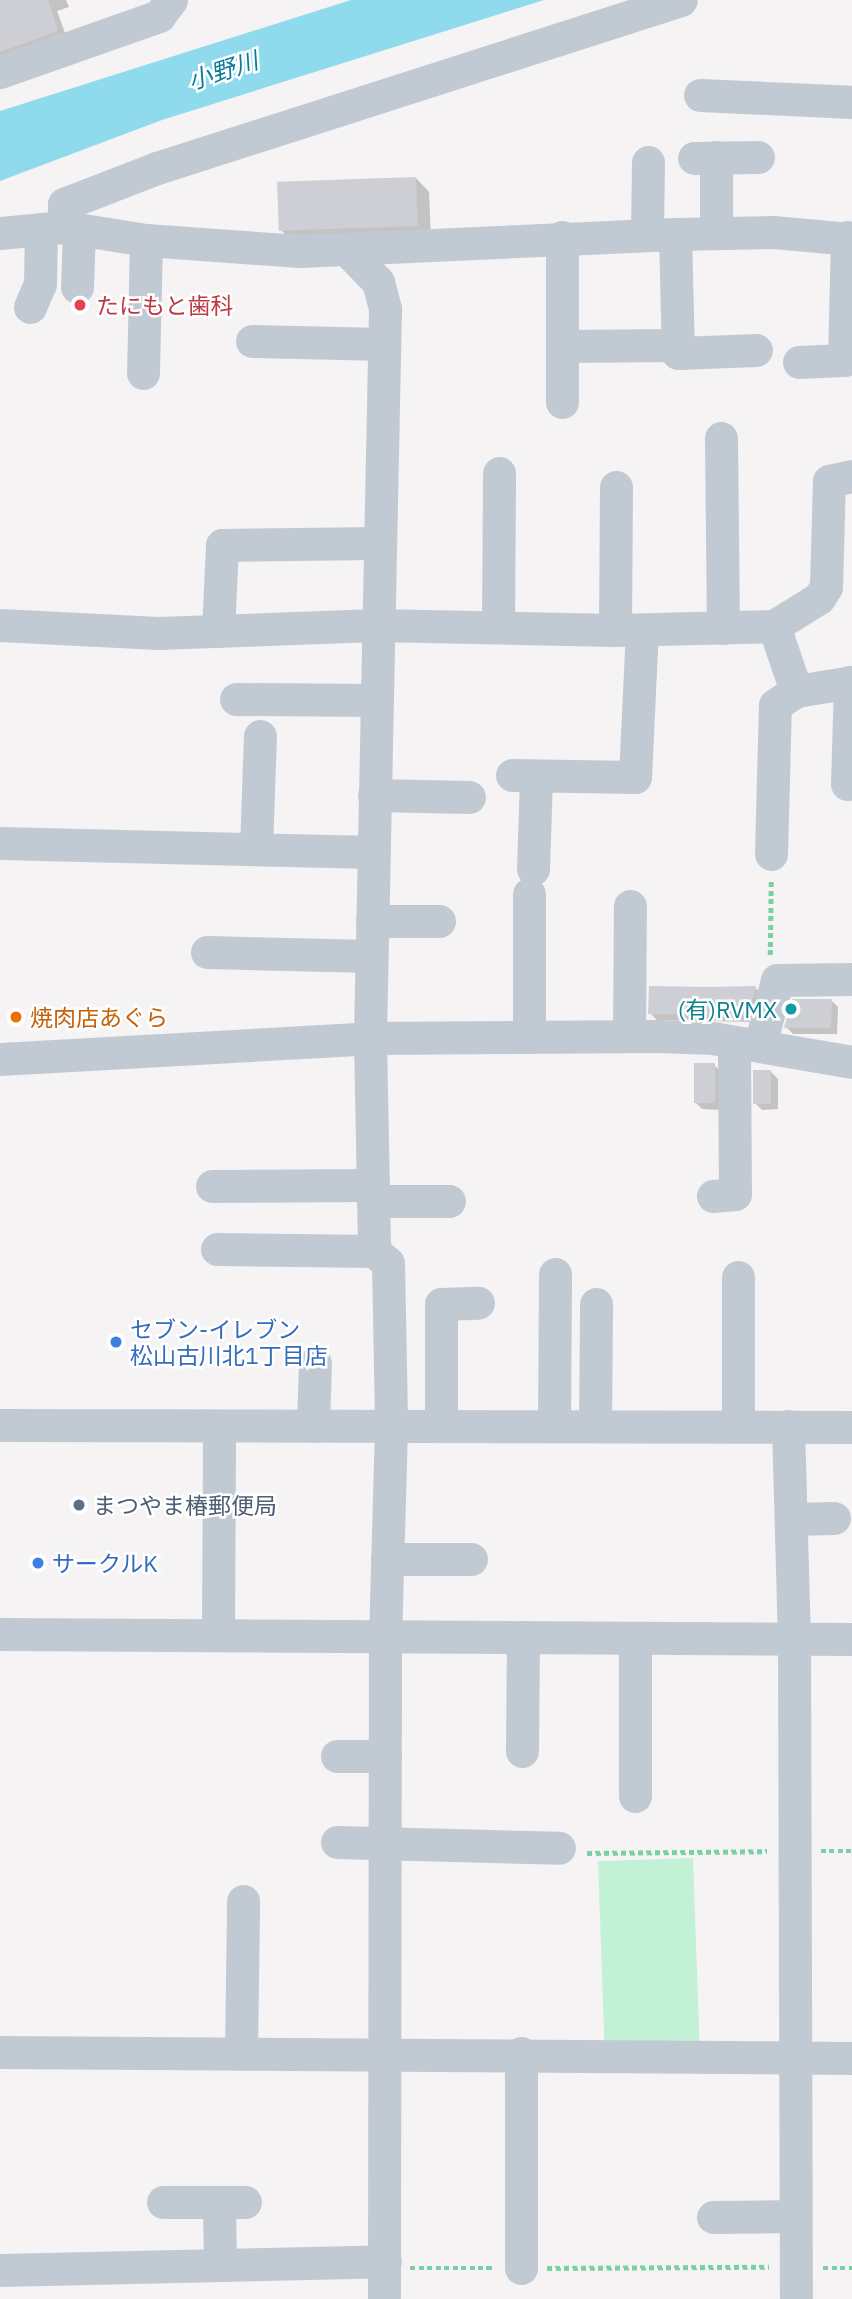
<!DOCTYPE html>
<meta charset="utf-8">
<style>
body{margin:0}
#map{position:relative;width:852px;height:2299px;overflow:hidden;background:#f5f3f3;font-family:"IBM Plex Sans","Noto Sans JP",sans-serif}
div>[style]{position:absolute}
.green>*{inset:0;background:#c3f1d5;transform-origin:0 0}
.water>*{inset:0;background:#90daee}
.shadow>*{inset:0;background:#0003}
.building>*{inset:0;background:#cdcfd5;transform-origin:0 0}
.path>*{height:4.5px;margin-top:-2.25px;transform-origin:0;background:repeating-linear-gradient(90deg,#7ad0a6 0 5px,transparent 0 8.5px)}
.minor>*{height:33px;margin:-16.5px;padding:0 16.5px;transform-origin:16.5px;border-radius:16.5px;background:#c1cad2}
.dots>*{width:19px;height:19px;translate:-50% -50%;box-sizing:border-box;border:4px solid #fff;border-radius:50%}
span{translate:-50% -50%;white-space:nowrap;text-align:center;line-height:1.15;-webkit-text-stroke:5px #fff;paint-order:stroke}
.health-label{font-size:23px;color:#be3a42}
.left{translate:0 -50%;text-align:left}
.culture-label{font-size:23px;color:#0d838f}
.right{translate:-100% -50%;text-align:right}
.food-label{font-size:23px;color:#c56008}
.shop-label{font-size:23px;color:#366cbe}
.service-label{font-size:23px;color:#4e5e75}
.water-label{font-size:24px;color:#0c7c9b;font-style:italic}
</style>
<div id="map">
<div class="green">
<div style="left:693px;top:1858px;width:184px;height:95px;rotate:88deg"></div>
</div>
<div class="water">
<div style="clip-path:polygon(351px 0,544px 0,162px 120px,0 181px,0 111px)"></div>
</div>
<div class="shadow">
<div style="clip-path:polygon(0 0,66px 0,69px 7px,57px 11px,68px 41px,0 69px)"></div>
<div style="clip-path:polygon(416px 178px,429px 192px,431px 239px,294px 243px,280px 229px)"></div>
<div style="clip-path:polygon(755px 988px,762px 994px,754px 1022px,657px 1020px,650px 1013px)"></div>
<div style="clip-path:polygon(831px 1000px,838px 1007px,837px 1034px,793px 1034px,786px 1027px)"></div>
<div style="clip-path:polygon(714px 1065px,721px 1072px,721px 1110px,702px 1109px,695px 1102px)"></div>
<div style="clip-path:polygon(771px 1072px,778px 1079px,778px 1109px,762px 1110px,755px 1103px)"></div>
</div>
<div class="building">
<div style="clip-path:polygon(0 0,48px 0,58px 31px,0 52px)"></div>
<div style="left:416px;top:177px;width:49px;height:139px;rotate:88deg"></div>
<div style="clip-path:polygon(649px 986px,709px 987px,756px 986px,748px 1016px,648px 1014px)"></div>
<div style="clip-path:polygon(792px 999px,832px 999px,831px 1028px,784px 1028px)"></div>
<div style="left:694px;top:1063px;width:21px;height:40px"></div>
<div style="left:753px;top:1070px;width:18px;height:34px"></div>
</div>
<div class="path">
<div style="left:770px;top:955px;width:76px;rotate:-89.2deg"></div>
<div style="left:821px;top:1851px;width:31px"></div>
<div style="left:587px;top:1853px;width:180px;rotate:-0.6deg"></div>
<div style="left:410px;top:2268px;width:82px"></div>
<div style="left:547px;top:2268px;width:222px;rotate:-0.3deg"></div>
<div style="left:823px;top:2268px;width:29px"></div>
</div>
<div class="minor">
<div style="left:0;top:72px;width:169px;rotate:-19.4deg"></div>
<div style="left:159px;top:16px;width:20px;rotate:-53deg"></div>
<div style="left:700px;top:95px;width:152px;rotate:2.6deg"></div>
<div style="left:716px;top:157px;width:76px;rotate:90deg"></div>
<div style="left:694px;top:158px;width:64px;rotate:-0.9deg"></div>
<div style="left:64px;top:227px;width:23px;rotate:-90deg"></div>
<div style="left:64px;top:204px;width:100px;rotate:-21.2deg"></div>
<div style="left:157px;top:168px;width:550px;rotate:-17.78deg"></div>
<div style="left:0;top:233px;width:64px;rotate:-5.4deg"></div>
<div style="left:64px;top:227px;width:83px;rotate:9deg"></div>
<div style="left:146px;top:240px;width:154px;rotate:4.1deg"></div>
<div style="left:300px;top:251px;width:375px;rotate:-2.6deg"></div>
<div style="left:675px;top:234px;width:98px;rotate:-1.2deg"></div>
<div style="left:773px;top:232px;width:79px;rotate:5.1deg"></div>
<div style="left:647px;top:234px;width:72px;rotate:-89.2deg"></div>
<div style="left:675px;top:234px;width:119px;rotate:88.6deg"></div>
<div style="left:678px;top:353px;width:78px;rotate:-2.2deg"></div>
<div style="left:562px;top:237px;width:165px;rotate:90deg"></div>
<div style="left:348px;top:251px;width:43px;rotate:45.9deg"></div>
<div style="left:378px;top:282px;width:28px;rotate:75deg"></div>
<div style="left:385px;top:309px;width:729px;rotate:91.18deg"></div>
<div style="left:370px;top:1038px;width:213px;rotate:88.9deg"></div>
<div style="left:374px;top:1251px;width:18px;rotate:41deg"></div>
<div style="left:388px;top:1263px;width:163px;rotate:88.9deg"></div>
<div style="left:391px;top:1426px;width:210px;rotate:91.6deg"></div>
<div style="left:385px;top:1636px;width:663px;rotate:90.09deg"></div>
<div style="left:77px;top:287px;width:57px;rotate:-88deg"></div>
<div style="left:30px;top:307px;width:25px;rotate:-67deg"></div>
<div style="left:40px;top:284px;width:55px;rotate:-89deg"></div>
<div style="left:252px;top:341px;width:132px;rotate:1.3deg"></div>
<div style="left:563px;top:346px;width:115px;rotate:-0.5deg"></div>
<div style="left:799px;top:362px;width:45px;rotate:-2.5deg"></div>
<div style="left:844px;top:360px;width:123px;rotate:-88.6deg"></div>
<div style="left:143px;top:373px;width:133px;rotate:-88.7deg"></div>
<div style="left:721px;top:438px;width:190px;rotate:89.4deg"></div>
<div style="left:0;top:625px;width:158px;rotate:2.9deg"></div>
<div style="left:158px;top:633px;width:219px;rotate:-2.1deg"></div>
<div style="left:377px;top:625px;width:238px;rotate:1.2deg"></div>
<div style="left:615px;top:630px;width:159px;rotate:-1.4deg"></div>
<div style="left:774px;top:626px;width:69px;rotate:71.3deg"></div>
<div style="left:796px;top:691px;width:57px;rotate:-9.1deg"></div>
<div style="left:498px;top:626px;width:153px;rotate:-89.6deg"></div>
<div style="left:774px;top:626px;width:53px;rotate:-31.9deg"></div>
<div style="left:819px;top:598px;width:13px;rotate:-58deg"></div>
<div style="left:826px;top:587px;width:106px;rotate:-88.4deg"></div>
<div style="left:829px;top:481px;width:24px;rotate:-12deg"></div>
<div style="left:615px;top:630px;width:143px;rotate:-89.6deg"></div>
<div style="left:218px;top:631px;width:86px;rotate:-87.3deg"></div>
<div style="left:222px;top:545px;width:156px;rotate:-0.7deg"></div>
<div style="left:236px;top:699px;width:140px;rotate:0.4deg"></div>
<div style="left:512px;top:775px;width:123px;rotate:0.9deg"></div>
<div style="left:635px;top:777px;width:147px;rotate:-87.3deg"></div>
<div style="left:847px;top:784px;width:102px;rotate:-88.3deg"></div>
<div style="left:374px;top:795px;width:95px;rotate:1.2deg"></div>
<div style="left:0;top:843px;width:373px;rotate:1.4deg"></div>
<div style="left:256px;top:849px;width:113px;rotate:-88deg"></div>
<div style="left:771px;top:854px;width:149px;rotate:-88.5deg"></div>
<div style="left:775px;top:705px;width:25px;rotate:-34deg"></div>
<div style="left:533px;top:869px;width:92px;rotate:-88.1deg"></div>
<div style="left:372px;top:921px;width:67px"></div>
<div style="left:207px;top:952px;width:164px;rotate:1.4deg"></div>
<div style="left:629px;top:1036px;width:130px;rotate:-89.6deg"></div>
<div style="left:529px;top:1037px;width:143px;rotate:-90deg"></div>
<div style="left:760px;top:1045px;width:67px;rotate:-75.3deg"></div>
<div style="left:777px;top:980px;width:75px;rotate:-0.8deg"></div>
<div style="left:0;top:1059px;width:371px;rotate:-3.2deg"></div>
<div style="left:370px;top:1038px;width:290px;rotate:-0.4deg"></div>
<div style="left:660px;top:1036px;width:52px;rotate:2.2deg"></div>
<div style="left:712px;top:1038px;width:142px;rotate:9.7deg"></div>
<div style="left:212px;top:1186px;width:161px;rotate:-0.4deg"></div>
<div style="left:713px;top:1196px;width:22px;rotate:-5deg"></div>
<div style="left:735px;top:1194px;width:152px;rotate:-90.4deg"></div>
<div style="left:373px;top:1201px;width:76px"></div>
<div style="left:217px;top:1249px;width:157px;rotate:0.7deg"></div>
<div style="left:738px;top:1277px;width:149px;rotate:90deg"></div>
<div style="left:0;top:1425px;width:852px;rotate:0.13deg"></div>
<div style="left:313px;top:1426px;width:63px;rotate:-88.2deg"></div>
<div style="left:441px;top:1426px;width:122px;rotate:-90deg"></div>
<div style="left:441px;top:1304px;width:37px;rotate:-2deg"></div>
<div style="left:554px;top:1426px;width:152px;rotate:-89.6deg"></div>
<div style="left:595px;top:1426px;width:122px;rotate:-89.5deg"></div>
<div style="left:788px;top:1426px;width:213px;rotate:88.4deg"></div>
<div style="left:794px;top:1639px;width:660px;rotate:89.83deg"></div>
<div style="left:791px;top:1519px;width:43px;rotate:-1.3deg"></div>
<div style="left:387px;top:1559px;width:84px"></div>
<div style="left:0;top:1634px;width:852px;rotate:0.34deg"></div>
<div style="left:218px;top:1635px;width:209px;rotate:-89.7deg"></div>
<div style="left:635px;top:1638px;width:158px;rotate:90deg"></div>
<div style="left:522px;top:1751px;width:114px;rotate:-89.5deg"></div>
<div style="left:337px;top:1756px;width:48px"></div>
<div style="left:337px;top:1842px;width:222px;rotate:1.5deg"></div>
<div style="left:0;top:2052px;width:852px;rotate:0.4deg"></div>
<div style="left:241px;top:2053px;width:152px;rotate:-89.2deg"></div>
<div style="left:521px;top:2053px;width:215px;rotate:90deg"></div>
<div style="left:163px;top:2202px;width:82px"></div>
<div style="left:219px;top:2202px;width:63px;rotate:89.1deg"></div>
<div style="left:713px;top:2217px;width:81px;rotate:-0.7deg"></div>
<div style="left:0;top:2270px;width:385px;rotate:-1.3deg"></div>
</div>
<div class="dots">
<div style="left:80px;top:305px;background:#e0444e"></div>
<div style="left:791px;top:1009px;background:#0f9aa8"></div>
<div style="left:16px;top:1017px;background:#e8710a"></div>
<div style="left:116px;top:1342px;background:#3f7fe0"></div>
<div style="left:79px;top:1505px;background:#5c6f8a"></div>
<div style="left:38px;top:1563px;background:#3f7fe0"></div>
</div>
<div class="health-label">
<span class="left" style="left:96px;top:305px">たにもと歯科</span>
</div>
<div class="culture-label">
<span class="right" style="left:777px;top:1009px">(有)RVMX</span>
</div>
<div class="food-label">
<span class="left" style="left:30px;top:1017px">焼肉店あぐら</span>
</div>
<div class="shop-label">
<span class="left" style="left:130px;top:1342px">セブン-イレブン<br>松山古川北1丁目店</span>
<span class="left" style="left:52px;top:1563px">サークルK</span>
</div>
<div class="service-label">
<span class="left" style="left:93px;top:1505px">まつやま椿郵便局</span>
</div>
<div class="water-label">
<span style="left:223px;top:71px;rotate:-18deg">小野川</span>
</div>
</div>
